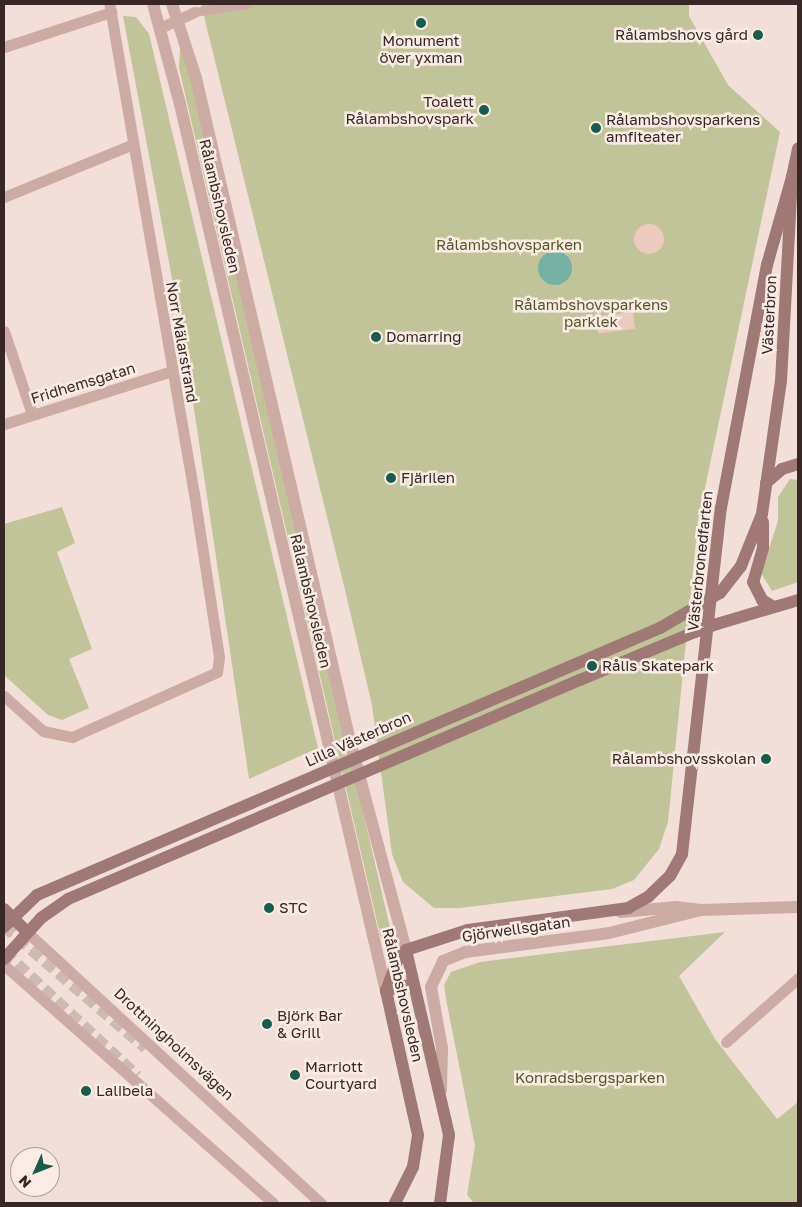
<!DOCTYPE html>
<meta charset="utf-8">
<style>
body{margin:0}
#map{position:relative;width:802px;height:1207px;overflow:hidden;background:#f3dfd9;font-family:"Golos Text",sans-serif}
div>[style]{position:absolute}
.green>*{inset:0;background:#c1c398}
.plaza>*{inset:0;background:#eccbbe;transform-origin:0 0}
.round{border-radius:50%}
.water>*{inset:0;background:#76b2a4}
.secondary-tunnel>*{height:12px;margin-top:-6px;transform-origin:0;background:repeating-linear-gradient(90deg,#cdbab5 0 12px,transparent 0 18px)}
.pedestrian>*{height:9px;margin:-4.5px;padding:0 4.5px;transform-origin:4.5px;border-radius:4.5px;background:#ccaba4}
.minor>*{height:11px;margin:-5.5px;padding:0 5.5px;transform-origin:5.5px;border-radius:5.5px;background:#ccaba4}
.tertiary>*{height:12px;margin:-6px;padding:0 6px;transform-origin:6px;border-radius:6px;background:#ccaba4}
.secondary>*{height:12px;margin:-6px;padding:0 6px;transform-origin:6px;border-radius:6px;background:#a07875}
.secondary-bridge>*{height:12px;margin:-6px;padding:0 6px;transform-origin:6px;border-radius:6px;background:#a07875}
.dots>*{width:14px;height:14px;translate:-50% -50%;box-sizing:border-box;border:2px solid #fbebe5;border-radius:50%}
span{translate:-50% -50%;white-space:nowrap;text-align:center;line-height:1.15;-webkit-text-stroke:5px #fbebe5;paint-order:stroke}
.poi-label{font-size:15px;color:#372726}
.right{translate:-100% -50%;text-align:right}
.left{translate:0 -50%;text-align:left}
.street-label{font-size:15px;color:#372726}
.park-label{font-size:15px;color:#535728}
.frame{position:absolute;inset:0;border:5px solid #372726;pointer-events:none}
.north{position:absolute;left:10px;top:1147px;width:50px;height:50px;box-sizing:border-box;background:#fbebe5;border:1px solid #ad9d99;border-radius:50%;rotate:226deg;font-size:14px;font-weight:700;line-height:20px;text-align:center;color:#372726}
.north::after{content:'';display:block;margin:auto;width:18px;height:22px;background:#195b4d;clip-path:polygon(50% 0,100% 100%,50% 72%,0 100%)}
</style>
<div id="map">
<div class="green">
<div style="clip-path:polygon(201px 4px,689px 4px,689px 16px,728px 85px,780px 132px,698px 521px,668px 822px,659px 849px,634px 880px,612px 889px,460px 908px,434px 908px,403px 882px,392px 854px,372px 705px,345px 590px)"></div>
<div style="clip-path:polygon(123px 16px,136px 17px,149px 34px,318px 748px,249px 779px,185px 348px)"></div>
<div style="clip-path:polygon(180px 46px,189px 65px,391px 932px,381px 939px,179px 68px)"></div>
<div style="clip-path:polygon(790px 479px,798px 480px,798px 582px,772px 591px,761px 573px,778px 521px,778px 497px)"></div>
<div style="clip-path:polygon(62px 507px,75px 543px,57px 552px,92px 649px,69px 659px,89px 708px,62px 720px,48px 715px,4px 675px,4px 524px)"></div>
<div style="clip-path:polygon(725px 932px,679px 976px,715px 1039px,777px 1119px,798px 1102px,798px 1203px,474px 1203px,467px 1195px,475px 1146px,446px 999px,444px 985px,451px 972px,480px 962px)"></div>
</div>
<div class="plaza">
<div class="round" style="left:634px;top:224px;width:30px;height:30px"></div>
<div style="left:633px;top:312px;width:17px;height:37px;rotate:83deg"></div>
</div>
<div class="water">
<div class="round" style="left:538px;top:251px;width:34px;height:34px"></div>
</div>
<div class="secondary-tunnel">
<div style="left:4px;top:926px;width:187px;rotate:40.7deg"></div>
<div style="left:4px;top:952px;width:182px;rotate:43deg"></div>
</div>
<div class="pedestrian">
<div style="left:194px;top:12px;width:54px;rotate:-8.6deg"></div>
</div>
<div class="minor">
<div style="left:160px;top:28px;width:38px;rotate:-25deg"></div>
<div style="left:4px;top:47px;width:113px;rotate:-18.1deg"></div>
<div style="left:4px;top:197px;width:137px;rotate:-22.3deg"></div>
<div style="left:4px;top:331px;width:88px;rotate:71.4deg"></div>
<div style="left:4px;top:424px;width:176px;rotate:-17.5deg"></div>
<div style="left:4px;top:696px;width:52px;rotate:41.9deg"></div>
<div style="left:43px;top:731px;width:30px;rotate:12deg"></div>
<div style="left:72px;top:737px;width:159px;rotate:-24.1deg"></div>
<div style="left:217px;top:672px;width:15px;rotate:-82deg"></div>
<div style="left:219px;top:657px;width:165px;rotate:-98.7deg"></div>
<div style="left:194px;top:494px;width:497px;rotate:-99.8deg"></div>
<div style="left:27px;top:932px;width:400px;rotate:42.7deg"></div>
<div style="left:4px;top:965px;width:359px;rotate:41.5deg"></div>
<div style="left:726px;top:1042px;width:96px;rotate:-41.6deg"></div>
</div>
<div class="tertiary">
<div style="left:153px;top:4px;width:104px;rotate:74.9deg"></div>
<div style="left:180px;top:104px;width:911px;rotate:76.93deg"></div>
<div style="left:172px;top:4px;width:78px;rotate:72deg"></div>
<div style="left:196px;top:78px;width:681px;rotate:76.92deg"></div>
<div style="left:350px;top:741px;width:216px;rotate:75deg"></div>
<div style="left:621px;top:912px;width:55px;rotate:-5.2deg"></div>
<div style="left:676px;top:907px;width:25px;rotate:7deg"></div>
<div style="left:701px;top:910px;width:97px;rotate:-1.8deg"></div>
<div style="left:441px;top:1090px;width:42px;rotate:-88.6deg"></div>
<div style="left:442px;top:1048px;width:62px;rotate:-100.2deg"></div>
<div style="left:431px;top:987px;width:29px;rotate:-65deg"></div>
<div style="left:443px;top:961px;width:24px;rotate:-22deg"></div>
<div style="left:465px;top:952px;width:145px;rotate:-7.5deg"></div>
<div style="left:609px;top:933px;width:95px;rotate:-14deg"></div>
</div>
<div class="secondary">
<div style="left:766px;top:483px;width:21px;rotate:-41deg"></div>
<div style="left:782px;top:469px;width:17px;rotate:-17deg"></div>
<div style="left:763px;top:522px;width:26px;rotate:90deg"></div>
<div style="left:763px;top:548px;width:35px;rotate:106deg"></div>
<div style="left:753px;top:582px;width:20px;rotate:63deg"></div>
<div style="left:762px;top:600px;width:12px;rotate:31deg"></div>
<div style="left:720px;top:593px;width:34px;rotate:-52deg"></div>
<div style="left:741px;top:566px;width:56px;rotate:-68deg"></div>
<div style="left:762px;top:514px;width:134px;rotate:-81.9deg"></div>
<div style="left:781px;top:381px;width:204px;rotate:-86.9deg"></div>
<div style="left:792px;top:177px;width:29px;rotate:-78deg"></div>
<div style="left:717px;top:624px;width:84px;rotate:-16.5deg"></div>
<div style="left:580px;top:680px;width:125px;rotate:-22.7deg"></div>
<div style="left:4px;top:909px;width:33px;rotate:45deg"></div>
<div style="left:4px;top:927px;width:46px;rotate:-44.1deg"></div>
<div style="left:37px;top:895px;width:213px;rotate:-23.2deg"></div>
<div style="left:406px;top:950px;width:190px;rotate:76.9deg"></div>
<div style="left:449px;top:1135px;width:69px;rotate:97.5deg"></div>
<div style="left:4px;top:959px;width:55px;rotate:-47.9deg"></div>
<div style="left:41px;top:918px;width:33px;rotate:-35deg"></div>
<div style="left:68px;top:899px;width:186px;rotate:-23.1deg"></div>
<div style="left:386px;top:991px;width:27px;rotate:-15deg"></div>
<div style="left:395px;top:1203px;width:40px;rotate:-63.4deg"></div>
<div style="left:413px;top:1167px;width:32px;rotate:-81deg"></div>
<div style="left:418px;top:1135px;width:148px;rotate:-102.5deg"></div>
<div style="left:386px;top:991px;width:32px;rotate:-70deg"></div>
<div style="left:397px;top:961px;width:14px;rotate:-51deg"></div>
<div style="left:406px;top:950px;width:65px;rotate:-17.9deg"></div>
<div style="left:468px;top:930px;width:162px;rotate:-7.8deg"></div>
<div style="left:628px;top:908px;width:23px;rotate:-29deg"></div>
<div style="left:648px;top:897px;width:30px;rotate:-44deg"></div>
<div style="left:670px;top:876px;width:25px;rotate:-61deg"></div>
<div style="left:682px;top:854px;width:348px;rotate:-83.6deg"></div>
<div style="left:721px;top:508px;width:247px;rotate:-79.3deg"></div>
<div style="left:767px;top:265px;width:91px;rotate:-74.1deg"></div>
</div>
<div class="secondary-bridge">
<div style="left:695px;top:632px;width:23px;rotate:-20deg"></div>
<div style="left:233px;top:811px;width:465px;rotate:-23.2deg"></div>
<div style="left:660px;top:628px;width:69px;rotate:-30.3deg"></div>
<div style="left:239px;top:826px;width:371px;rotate:-23.2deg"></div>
</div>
<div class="dots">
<div style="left:421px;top:23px;background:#195b4d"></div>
<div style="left:758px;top:35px;background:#195b4d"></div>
<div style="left:484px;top:110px;background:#195b4d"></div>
<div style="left:596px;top:128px;background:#195b4d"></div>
<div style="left:376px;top:337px;background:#195b4d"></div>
<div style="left:391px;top:478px;background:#195b4d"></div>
<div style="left:592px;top:666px;background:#195b4d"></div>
<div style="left:766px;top:759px;background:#195b4d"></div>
<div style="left:269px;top:908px;background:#195b4d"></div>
<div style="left:267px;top:1024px;background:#195b4d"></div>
<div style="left:295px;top:1075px;background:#195b4d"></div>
<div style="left:86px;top:1091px;background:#195b4d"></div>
</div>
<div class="poi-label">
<span class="right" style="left:748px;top:35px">Rålambshovs gård</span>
<span style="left:421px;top:49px">Monument<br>över yxman</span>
<span class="right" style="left:474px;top:110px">Toalett<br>Rålambshovspark</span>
<span class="left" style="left:606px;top:128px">Rålambshovsparkens<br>amfiteater</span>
<span class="left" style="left:386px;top:337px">Domarring</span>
<span class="left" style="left:401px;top:478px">Fjärilen</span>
<span class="left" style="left:602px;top:666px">Rålis Skatepark</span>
<span class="right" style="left:756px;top:759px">Rålambshovsskolan</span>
<span class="left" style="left:279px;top:908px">STC</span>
<span class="left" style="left:277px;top:1024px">Björk Bar<br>&amp; Grill</span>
<span class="left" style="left:305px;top:1075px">Marriott<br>Courtyard</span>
<span class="left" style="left:96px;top:1091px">Lalibela</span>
</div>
<div class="street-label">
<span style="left:220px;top:206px;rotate:77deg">Rålambshovsleden</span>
<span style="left:769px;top:315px;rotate:-87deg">Västerbron</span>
<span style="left:182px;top:342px;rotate:80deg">Norr Mälarstrand</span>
<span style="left:83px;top:383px;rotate:-17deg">Fridhemsgatan</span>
<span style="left:700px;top:561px;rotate:-84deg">Västerbronedfarten</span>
<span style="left:311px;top:601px;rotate:77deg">Rålambshovsleden</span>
<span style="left:358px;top:739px;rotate:-24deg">Lilla Västerbron</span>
<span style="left:516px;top:929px;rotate:-8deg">Gjörwellsgatan</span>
<span style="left:403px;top:995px;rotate:77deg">Rålambshovsleden</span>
<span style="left:174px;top:1044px;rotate:43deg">Drottningholmsvägen</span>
</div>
<div class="park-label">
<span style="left:509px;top:245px">Rålambshovsparken</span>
<span style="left:591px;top:313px">Rålambshovsparkens<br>parklek</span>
<span style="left:590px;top:1078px">Konradsbergsparken</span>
</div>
<div class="frame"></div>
<div class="north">N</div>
</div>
